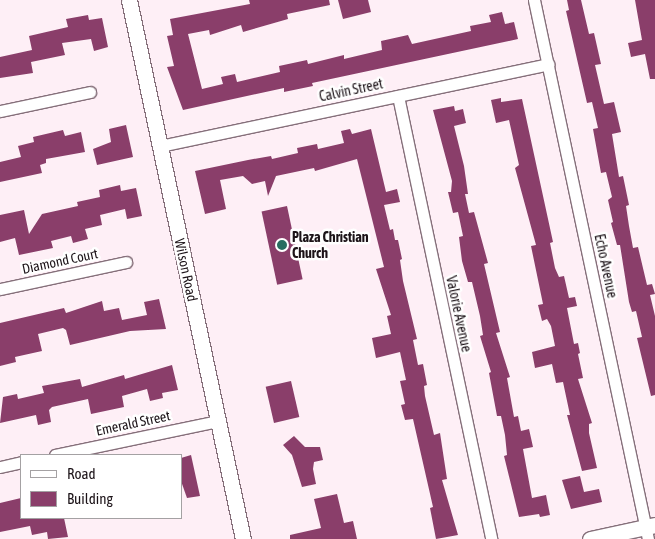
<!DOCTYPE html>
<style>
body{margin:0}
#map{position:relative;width:655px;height:539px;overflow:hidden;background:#feeff6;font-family:"Asap Condensed",sans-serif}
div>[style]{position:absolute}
.building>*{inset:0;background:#8a3e6a;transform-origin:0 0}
.roads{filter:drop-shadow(1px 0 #856f7a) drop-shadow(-1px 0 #856f7a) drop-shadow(0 1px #856f7a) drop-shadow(0 -1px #856f7a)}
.street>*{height:11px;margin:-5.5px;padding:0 5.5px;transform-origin:5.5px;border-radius:5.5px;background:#fff}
.secondary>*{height:15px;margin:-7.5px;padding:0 7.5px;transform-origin:7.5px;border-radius:7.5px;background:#fff}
.dots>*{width:14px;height:14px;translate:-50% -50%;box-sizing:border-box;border:2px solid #fff;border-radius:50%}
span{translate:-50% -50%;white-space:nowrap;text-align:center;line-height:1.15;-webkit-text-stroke:5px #fff;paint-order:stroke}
.street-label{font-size:14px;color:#1c1318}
.poi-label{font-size:14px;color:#1c1318;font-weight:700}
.left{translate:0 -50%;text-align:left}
.legend{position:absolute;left:20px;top:454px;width:162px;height:65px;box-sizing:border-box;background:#fff;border:1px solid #a4a1a3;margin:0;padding:6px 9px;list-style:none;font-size:15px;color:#1c1318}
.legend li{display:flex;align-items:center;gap:10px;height:25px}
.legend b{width:25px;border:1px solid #a4a1a3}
</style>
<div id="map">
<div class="building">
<div style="clip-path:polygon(249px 0,329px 0,330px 5px,287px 14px,288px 19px,243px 32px,241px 25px,210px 35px,209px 30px,188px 34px,202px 89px,223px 84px,221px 77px,235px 74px,237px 82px,280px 72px,279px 66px,307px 60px,308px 64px,344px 55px,344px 59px,382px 50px,381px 41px,408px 35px,412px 44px,471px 31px,470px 26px,491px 22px,489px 15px,502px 12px,505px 24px,514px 22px,518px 39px,312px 83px,313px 86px,284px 92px,284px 88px,183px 110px,167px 67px,174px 66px,167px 36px,173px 35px,170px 19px,250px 4px)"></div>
<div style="clip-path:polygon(338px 0,368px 0,371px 12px,343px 19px)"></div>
<div style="clip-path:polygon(567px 0,581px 0,589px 34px,594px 33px,601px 64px,595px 65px,604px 104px,614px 102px,621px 132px,612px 134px,619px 177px,623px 176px,629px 205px,626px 206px,629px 226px,633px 248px,638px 247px,647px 285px,652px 284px,655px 294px,650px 295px,655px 316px,655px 395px,651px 396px,637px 338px,642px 337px,636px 311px,632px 312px,629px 302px,620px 245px,617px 245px,611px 223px,613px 222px,608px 200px,612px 197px,606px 172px,601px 173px,593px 129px,598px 128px,592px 102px,587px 103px,566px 11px,569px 10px)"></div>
<div style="clip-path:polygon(635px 0,655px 0,655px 79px,650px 79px,645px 54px,631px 57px,628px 43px,642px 40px)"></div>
<div style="clip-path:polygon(88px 15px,89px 20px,102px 18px,108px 47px,94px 51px,91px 39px,62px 43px,65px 55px,31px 62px,33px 73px,0 78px,0 57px,32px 50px,29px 36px,68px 27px,66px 19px)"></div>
<div style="clip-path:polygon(501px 98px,501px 102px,522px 99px,553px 242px,550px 243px,555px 268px,559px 277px,564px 276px,569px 298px,575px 297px,577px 306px,567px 308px,574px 344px,578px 343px,580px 353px,578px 354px,583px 378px,578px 379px,592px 423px,589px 424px,589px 433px,597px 468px,582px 471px,567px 415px,570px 415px,563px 382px,556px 383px,552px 364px,535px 368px,532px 352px,555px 346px,551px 326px,547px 319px,542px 321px,538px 305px,543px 304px,531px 246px,536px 245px,515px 168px,519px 165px,509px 120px,496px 123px,491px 100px)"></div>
<div style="clip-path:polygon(454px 106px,455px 111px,463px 109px,466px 123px,454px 126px,464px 166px,468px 194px,465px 194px,469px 213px,474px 212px,488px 263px,484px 264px,500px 332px,496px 333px,510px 377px,507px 378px,514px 417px,518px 416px,521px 431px,529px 429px,533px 447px,523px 449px,532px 498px,546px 495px,550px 515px,540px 517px,539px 514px,519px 517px,504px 456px,507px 455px,505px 435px,501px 416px,497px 416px,489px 373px,491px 372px,480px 336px,483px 335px,480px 316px,472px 282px,468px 282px,462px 261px,459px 237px,463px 236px,458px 212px,453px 213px,448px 192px,451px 192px,452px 181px,433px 110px)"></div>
<div style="clip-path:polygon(126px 125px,133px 157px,97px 165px,93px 149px,111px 142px,109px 129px)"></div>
<div style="clip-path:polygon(350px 129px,352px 134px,371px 129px,386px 192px,397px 189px,400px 202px,384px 205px,390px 230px,393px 229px,395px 240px,398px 240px,402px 259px,400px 260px,403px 281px,417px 339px,413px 340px,418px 365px,423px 364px,427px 385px,424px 386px,425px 396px,434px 435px,440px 433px,447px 479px,442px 480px,458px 535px,436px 539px,430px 508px,433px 507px,413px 419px,405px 420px,401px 405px,405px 404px,400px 381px,406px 380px,400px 352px,376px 358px,372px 338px,391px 334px,387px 316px,391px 315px,376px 269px,384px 267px,357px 159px,315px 171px,314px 168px,276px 176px,268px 196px,265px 181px,252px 184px,243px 176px,220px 180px,226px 209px,205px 214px,195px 171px,248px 160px,271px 156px,272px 159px,298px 153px,297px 148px,317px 144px,318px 149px,344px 143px,341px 131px)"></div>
<div style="clip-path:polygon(63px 130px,65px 136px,81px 132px,85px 152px,46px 159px,46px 163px,40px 165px,42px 173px,0 182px,0 162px,21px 157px,18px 146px,34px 142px,33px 137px)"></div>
<div style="clip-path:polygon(120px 185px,121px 191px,136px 188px,142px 216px,127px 219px,125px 209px,100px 215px,102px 225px,85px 229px,88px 239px,73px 243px,71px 236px,51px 241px,53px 248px,19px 255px,15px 238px,0 242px,0 215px,24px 210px,29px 234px,42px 214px,78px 206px,77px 202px,100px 197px,99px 190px)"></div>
<div style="left:287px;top:206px;width:75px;height:26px;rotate:78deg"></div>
<div style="clip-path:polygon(159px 299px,166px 329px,130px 331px,70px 345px,66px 330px,63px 328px,38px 334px,42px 351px,15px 357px,16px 362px,0 366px,0 323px,64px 308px,66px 313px,102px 301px,104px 311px,119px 308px,122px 320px,147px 315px,144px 302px)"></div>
<div style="clip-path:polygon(172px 365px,178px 390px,162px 393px,163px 398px,150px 401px,147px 389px,122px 396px,124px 407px,91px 414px,88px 399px,52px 407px,49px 410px,51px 422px,38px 425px,36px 415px,0 423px,3px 397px,17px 394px,18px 399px,44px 393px,42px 386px,80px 379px,82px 387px,124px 375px,125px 379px)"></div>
<div style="left:291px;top:381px;width:37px;height:26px;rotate:77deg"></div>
<div style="clip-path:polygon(294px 436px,305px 447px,320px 447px,323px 460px,314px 462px,313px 469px,316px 484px,302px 487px,292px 455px,283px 445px)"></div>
<div style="clip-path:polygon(191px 455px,200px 496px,187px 498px,181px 481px,181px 458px)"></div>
<div style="clip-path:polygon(580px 476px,584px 492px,599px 489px,602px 502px,571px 509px,562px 480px)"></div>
<div style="clip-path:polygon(337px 494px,344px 523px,353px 521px,357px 539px,290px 539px,290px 535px,321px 528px,314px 499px)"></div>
<div style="clip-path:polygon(21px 498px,21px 518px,64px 518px,68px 537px,48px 539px,47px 532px,32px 535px,30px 526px,0 532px,0 503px)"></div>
</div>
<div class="roads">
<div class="street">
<div style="left:534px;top:0;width:551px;rotate:78.06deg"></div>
<div style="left:398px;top:96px;width:453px;rotate:78.1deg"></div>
<div style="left:0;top:111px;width:92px;rotate:-11.9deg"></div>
<div style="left:160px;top:146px;width:397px;rotate:-11.9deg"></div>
<div style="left:0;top:289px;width:129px;rotate:-12.1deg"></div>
<div style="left:55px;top:455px;width:167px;rotate:-11.8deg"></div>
<div style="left:0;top:467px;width:22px;rotate:-13deg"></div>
</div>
<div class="secondary">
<div style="left:129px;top:0;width:551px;rotate:78.06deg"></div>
<div style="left:590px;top:539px;width:66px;rotate:-12.2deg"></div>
</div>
</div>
<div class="dots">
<div style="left:282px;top:245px;background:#286d60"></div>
</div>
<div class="street-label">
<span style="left:351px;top:90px;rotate:-12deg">Calvin Street</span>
<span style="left:60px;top:261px;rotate:-12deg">Diamond Court</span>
<span style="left:606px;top:266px;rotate:78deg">Echo Avenue</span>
<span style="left:186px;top:270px;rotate:78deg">Wilson Road</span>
<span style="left:459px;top:314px;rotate:78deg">Valorie Avenue</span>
<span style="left:133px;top:423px;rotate:-12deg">Emerald Street</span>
</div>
<div class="poi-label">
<span class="left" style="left:292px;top:245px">Plaza Christian<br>Church</span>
</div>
<ul class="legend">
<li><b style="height:6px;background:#fff"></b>Road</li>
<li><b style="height:14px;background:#8a3e6a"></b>Building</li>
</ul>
</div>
